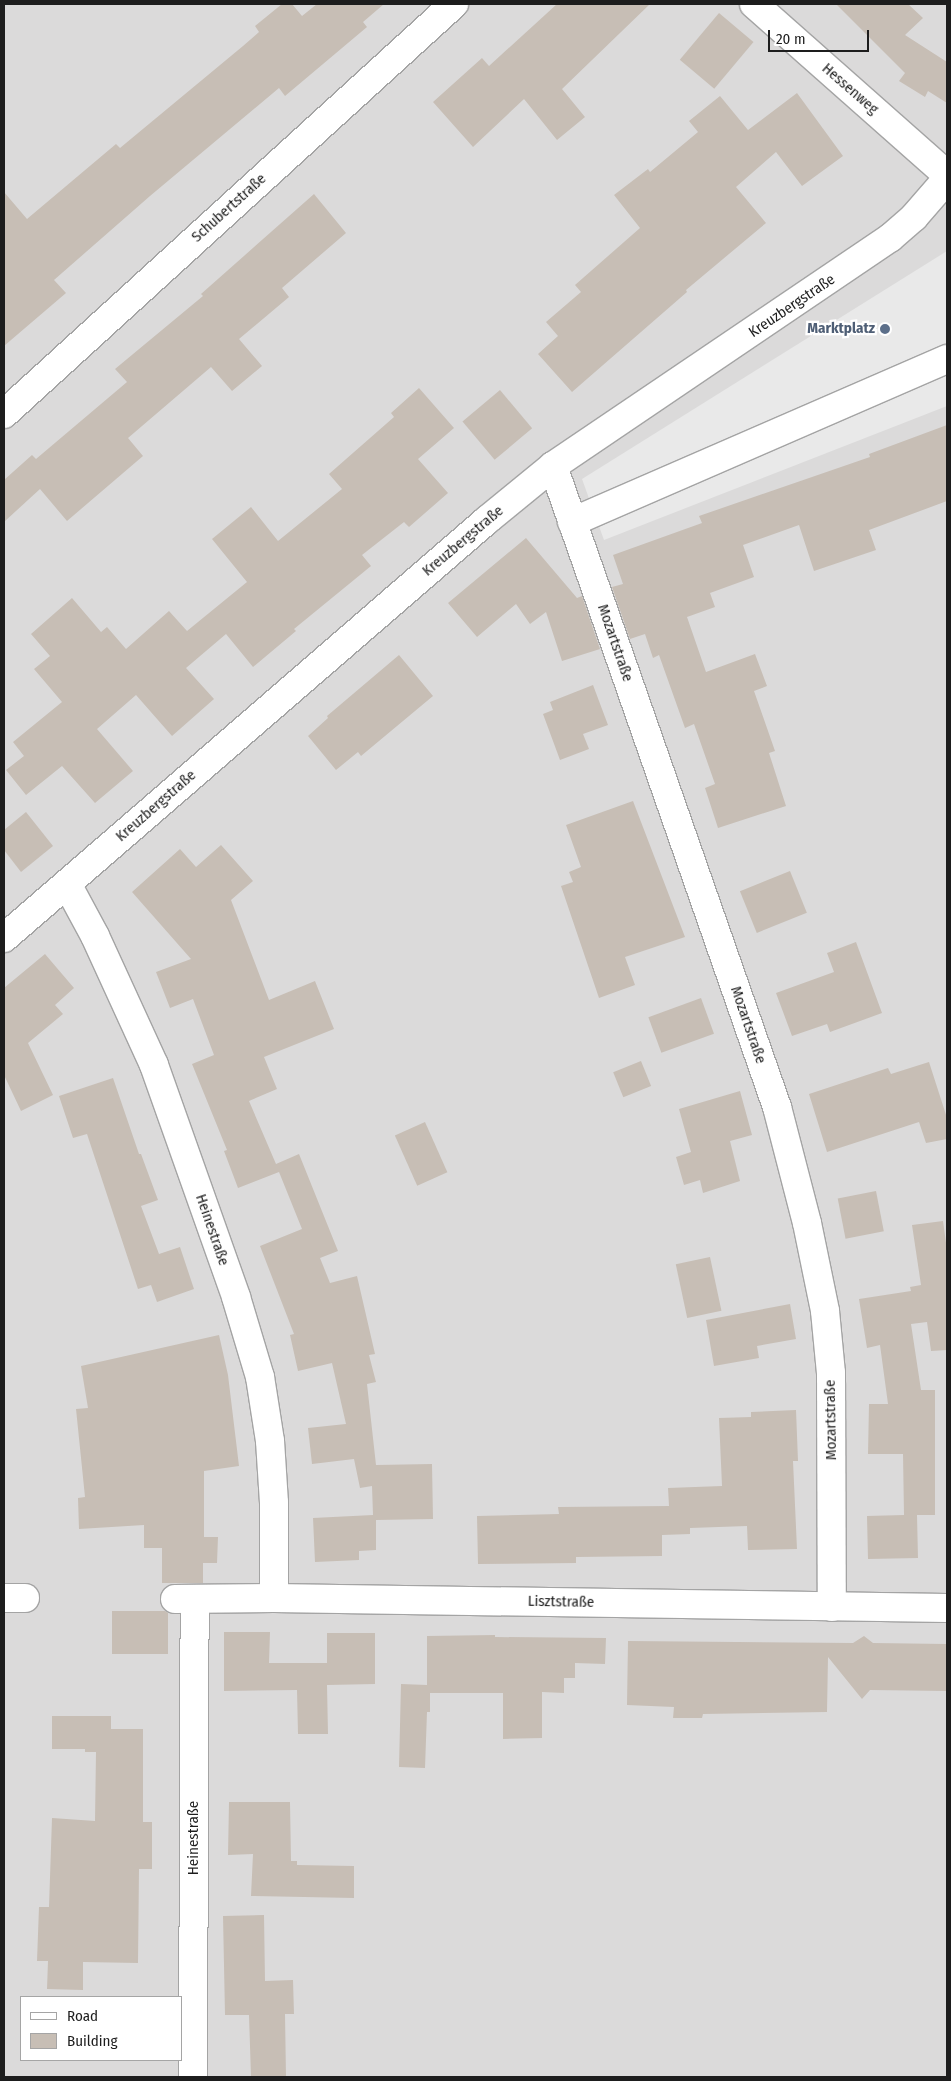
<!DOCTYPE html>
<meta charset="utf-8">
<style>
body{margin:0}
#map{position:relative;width:951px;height:2081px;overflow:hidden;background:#efece2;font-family:"Fira Sans Condensed",sans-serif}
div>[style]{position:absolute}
.residential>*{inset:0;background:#dbdada}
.parking>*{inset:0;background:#e9e9e9}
.building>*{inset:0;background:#c7beb5;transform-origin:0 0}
.roads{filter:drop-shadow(1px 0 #a4a4a4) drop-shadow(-1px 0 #a4a4a4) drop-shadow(0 1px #a4a4a4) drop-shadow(0 -1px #a4a4a4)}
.minor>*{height:28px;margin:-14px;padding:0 14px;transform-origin:14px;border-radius:14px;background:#fff}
.dots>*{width:14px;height:14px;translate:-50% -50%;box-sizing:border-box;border:2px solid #fff;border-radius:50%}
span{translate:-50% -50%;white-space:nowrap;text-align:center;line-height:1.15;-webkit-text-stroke:4.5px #fff;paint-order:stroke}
.street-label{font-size:15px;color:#1d1d1d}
.service-label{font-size:15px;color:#4e5e75;font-weight:700}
.right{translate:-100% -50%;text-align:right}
.frame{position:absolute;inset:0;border:5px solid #1d1d1d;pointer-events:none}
.legend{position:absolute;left:20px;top:1996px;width:162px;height:65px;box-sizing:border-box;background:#fff;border:1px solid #a5a5a5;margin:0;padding:6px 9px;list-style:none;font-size:15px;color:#1d1d1d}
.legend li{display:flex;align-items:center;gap:10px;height:25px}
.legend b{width:25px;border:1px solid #a5a5a5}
.scale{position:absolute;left:768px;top:30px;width:101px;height:22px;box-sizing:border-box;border:2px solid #1d1d1d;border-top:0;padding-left:6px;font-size:15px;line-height:18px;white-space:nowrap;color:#1d1d1d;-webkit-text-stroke:4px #fff;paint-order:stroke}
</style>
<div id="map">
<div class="residential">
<div style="clip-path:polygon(evenodd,4px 4px,947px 4px,947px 2077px,4px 2077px,4px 4px,21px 1997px,181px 1997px,181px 2060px,21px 2060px,21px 1997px)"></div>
</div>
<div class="parking">
<div style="clip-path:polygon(947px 251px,947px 406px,604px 540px,582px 479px)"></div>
</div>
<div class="building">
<div style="clip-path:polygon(282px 4px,292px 4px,302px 16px,317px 4px,384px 4px,363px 22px,367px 27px,285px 96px,279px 88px,150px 196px,54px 280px,66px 293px,4px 346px,4px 192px,27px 219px,116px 144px,120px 148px,243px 46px,259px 32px,255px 26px)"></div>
<div style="clip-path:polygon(557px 4px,650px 4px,562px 89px,585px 117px,557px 140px,524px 99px,473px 147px,433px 102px,482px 58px,489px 66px)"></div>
<div style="clip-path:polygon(836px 4px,908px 4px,923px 18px,905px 35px,947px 62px,947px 103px,928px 91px,925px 97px,899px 81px,905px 73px)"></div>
<div style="left:719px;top:13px;width:45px;height:61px;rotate:40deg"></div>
<div style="clip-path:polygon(797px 93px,843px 156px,802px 186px,776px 152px,736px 187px,766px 223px,686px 290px,687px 292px,572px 392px,538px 354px,558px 336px,546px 322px,581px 292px,575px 285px,640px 228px,614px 195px,648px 169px,650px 172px,698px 132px,689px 121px,720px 96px,748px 130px)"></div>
<div style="clip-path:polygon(314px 194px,346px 233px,282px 288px,289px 297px,239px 339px,262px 366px,232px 391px,211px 367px,128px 438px,143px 456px,67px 521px,40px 489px,4px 522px,4px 480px,32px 455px,36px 459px,127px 382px,115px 369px,203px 296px,201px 294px)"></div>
<div style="clip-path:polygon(419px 388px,454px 428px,418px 459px,448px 493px,409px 527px,404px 522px,362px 555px,371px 566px,294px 629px,296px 631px,253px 667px,226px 634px,186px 668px,214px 699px,172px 736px,136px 695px,97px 729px,133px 771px,95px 803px,62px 766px,26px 795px,6px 770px,24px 756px,13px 742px,62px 702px,34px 669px,50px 656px,31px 634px,72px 598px,101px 632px,107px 627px,126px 649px,169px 611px,187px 631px,247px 582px,212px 539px,251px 507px,278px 541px,342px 489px,329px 474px,394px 417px,391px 413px)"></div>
<div style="left:500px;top:390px;width:50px;height:49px;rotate:50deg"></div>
<div style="clip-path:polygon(947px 425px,947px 501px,869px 530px,876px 550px,814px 571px,799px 525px,743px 545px,754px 577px,710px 593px,715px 607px,687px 617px,706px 672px,755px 654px,767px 686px,754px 691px,775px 751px,769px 753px,786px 806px,718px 828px,705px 788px,715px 784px,694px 724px,685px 728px,659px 655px,653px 658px,645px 634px,630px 639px,612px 587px,623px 584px,613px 555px,702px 523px,699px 516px,870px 457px,869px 454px)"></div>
<div style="clip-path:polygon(526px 538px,577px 598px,582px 596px,600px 649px,562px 661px,546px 612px,530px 624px,516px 604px,477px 637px,448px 603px)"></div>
<div style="clip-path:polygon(399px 655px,433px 696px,361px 756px,358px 752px,336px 770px,308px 736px,328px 718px,327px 716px)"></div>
<div style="clip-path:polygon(593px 685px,608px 725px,583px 734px,589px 749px,560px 760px,543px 714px,553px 710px,550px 702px)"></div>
<div style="clip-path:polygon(633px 801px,685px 937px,625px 957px,635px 985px,599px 998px,561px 886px,573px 882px,569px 872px,581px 867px,566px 825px)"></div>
<div style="clip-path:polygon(26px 812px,53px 846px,21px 872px,4px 850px,4px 830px)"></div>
<div style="clip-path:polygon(221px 845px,253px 881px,231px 900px,269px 1000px,315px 981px,334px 1029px,264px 1057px,277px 1089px,249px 1101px,276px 1164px,299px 1154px,338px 1251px,320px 1258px,330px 1283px,357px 1276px,375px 1354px,369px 1355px,376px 1382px,367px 1384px,376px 1465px,432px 1464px,433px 1519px,376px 1520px,376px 1550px,359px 1551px,359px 1560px,315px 1562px,313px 1518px,373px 1515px,372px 1486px,360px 1488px,354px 1459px,312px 1464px,308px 1428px,346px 1424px,332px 1363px,298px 1371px,290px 1335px,294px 1334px,260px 1246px,302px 1229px,279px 1172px,238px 1188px,224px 1151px,227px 1150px,192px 1064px,214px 1055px,193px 999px,170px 1008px,156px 972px,191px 959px,132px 892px,180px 849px,196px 867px)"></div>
<div style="left:790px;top:871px;width:45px;height:54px;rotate:68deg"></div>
<div style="clip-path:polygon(856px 942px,882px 1013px,830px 1032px,827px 1024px,792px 1036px,776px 993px,834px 972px,827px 953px)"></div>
<div style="clip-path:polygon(45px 954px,74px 988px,55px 1005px,63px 1014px,28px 1043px,53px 1095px,21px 1111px,4px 1075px,4px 988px)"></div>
<div style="left:701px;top:998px;width:38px;height:56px;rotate:70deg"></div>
<div style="left:641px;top:1061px;width:27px;height:30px;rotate:68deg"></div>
<div style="clip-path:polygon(929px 1062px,947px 1118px,947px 1139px,926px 1143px,919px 1122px,827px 1152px,809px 1094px,888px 1068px,891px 1074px)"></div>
<div style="clip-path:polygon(113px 1078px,139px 1154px,141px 1154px,158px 1200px,141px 1206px,159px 1254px,180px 1247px,194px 1289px,157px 1302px,151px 1285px,138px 1289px,87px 1134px,73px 1138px,59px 1096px)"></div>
<div style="clip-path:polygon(740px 1091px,752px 1135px,730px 1141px,740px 1181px,703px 1193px,700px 1180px,684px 1185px,676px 1157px,691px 1152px,679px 1109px)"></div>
<div style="left:425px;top:1122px;width:55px;height:33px;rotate:66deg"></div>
<div style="left:876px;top:1191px;width:41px;height:39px;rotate:79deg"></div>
<div style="clip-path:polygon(943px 1221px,947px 1250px,947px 1350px,931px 1351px,927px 1322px,911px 1324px,921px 1390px,935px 1390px,935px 1515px,917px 1515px,918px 1558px,868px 1559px,867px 1516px,904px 1515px,903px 1454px,868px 1454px,869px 1404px,888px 1404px,880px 1345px,867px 1348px,859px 1299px,911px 1291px,910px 1287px,921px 1285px,912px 1225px)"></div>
<div style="left:710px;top:1257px;width:55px;height:35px;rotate:78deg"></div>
<div style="clip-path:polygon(790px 1304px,796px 1339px,757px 1346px,759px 1358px,714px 1366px,706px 1320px)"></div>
<div style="clip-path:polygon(219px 1335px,228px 1375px,239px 1466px,204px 1471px,204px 1537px,218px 1537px,217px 1563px,203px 1563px,203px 1583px,162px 1583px,162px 1548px,144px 1548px,144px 1525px,79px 1529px,78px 1498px,85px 1497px,76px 1409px,88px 1408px,81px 1366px)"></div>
<div style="clip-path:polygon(796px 1410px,798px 1461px,793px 1461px,797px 1549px,748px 1550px,747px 1526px,690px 1528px,690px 1534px,662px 1535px,662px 1556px,576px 1557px,576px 1563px,478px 1564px,477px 1516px,559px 1514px,558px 1507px,669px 1506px,668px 1488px,722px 1486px,719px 1418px,751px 1417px,751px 1412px)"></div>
<div style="clip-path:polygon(112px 1611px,165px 1611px,168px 1613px,168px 1654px,112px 1654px)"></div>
<div style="clip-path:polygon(224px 1632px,270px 1632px,269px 1663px,327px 1663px,327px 1633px,375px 1633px,375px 1684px,327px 1685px,328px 1734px,298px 1734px,297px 1690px,224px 1691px)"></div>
<div style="clip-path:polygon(495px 1635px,495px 1637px,606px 1638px,605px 1664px,575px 1663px,575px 1678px,564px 1678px,564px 1693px,542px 1692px,542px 1738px,503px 1739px,503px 1693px,430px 1693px,430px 1712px,427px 1712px,425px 1768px,399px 1767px,401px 1684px,427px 1685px,427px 1636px)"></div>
<div style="clip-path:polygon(864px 1636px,873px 1643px,947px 1644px,947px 1691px,870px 1690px,862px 1699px,828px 1657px,827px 1712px,703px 1714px,702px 1718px,673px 1718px,674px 1707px,627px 1705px,628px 1641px,853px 1643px)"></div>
<div style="clip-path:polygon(52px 1716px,111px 1716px,111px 1729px,143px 1729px,143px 1822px,152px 1822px,152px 1869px,139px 1869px,138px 1963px,83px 1962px,83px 1990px,47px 1989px,48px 1961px,37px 1961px,39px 1907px,49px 1907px,52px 1818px,95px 1821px,96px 1752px,85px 1752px,85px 1749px,52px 1749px)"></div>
<div style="clip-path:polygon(229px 1802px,290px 1802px,291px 1861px,297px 1861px,297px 1865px,354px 1866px,354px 1898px,251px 1896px,253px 1854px,228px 1855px)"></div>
<div style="clip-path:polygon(264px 1915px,265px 1981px,293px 1980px,294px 2014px,285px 2014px,286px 2077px,251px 2077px,249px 2015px,225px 2015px,223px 1916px)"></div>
</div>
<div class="roads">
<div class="minor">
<div style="left:754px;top:4px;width:258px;rotate:41.5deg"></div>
<div style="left:4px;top:414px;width:609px;rotate:-42.34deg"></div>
<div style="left:553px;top:466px;width:679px;rotate:70.74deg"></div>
<div style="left:777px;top:1107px;width:120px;rotate:75.5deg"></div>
<div style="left:807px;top:1223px;width:90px;rotate:78.4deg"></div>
<div style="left:825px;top:1311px;width:62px;rotate:84.5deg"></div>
<div style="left:831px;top:1373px;width:234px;rotate:89.8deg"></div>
<div style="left:572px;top:522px;width:409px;rotate:-23.5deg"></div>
<div style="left:67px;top:884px;width:59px;rotate:61.7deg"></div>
<div style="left:95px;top:936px;width:142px;rotate:65.4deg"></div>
<div style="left:154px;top:1065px;width:246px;rotate:70.5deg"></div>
<div style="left:236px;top:1297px;width:84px;rotate:73.3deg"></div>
<div style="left:260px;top:1377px;width:65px;rotate:81.1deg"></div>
<div style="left:270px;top:1441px;width:62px;rotate:86.3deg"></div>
<div style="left:274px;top:1503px;width:95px;rotate:90deg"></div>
<div style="left:4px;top:938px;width:639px;rotate:-40.87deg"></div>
<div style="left:487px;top:520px;width:85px;rotate:-39.3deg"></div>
<div style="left:553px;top:466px;width:407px;rotate:-34.1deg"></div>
<div style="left:890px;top:238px;width:32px;rotate:-41deg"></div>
<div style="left:914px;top:217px;width:50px;rotate:-49deg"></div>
<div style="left:4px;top:1598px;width:21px"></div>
<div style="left:175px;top:1599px;width:99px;rotate:-0.6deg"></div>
<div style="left:274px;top:1598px;width:673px;rotate:0.85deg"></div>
<div style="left:193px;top:2077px;width:478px;rotate:-89.8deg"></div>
</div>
</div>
<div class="dots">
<div style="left:885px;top:329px;background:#5c6f8a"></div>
</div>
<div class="street-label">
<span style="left:850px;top:89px;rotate:41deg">Hessenweg</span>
<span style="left:229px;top:208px;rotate:-42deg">Schubertstraße</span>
<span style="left:792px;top:306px;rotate:-34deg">Kreuzbergstraße</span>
<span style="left:463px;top:541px;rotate:-40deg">Kreuzbergstraße</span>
<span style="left:615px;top:643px;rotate:71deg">Mozartstraße</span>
<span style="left:156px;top:806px;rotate:-41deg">Kreuzbergstraße</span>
<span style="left:748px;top:1025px;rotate:71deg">Mozartstraße</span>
<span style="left:212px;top:1230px;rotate:71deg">Heinestraße</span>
<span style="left:831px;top:1420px;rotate:-91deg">Mozartstraße</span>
<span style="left:561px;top:1602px;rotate:1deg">Lisztstraße</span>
<span style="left:194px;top:1838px;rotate:-90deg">Heinestraße</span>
</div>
<div class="service-label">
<span class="right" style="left:875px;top:329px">Marktplatz</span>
</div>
<div class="frame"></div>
<ul class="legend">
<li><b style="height:6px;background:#fff"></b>Road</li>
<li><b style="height:14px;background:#c7beb5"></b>Building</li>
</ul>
<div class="scale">20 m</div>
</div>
